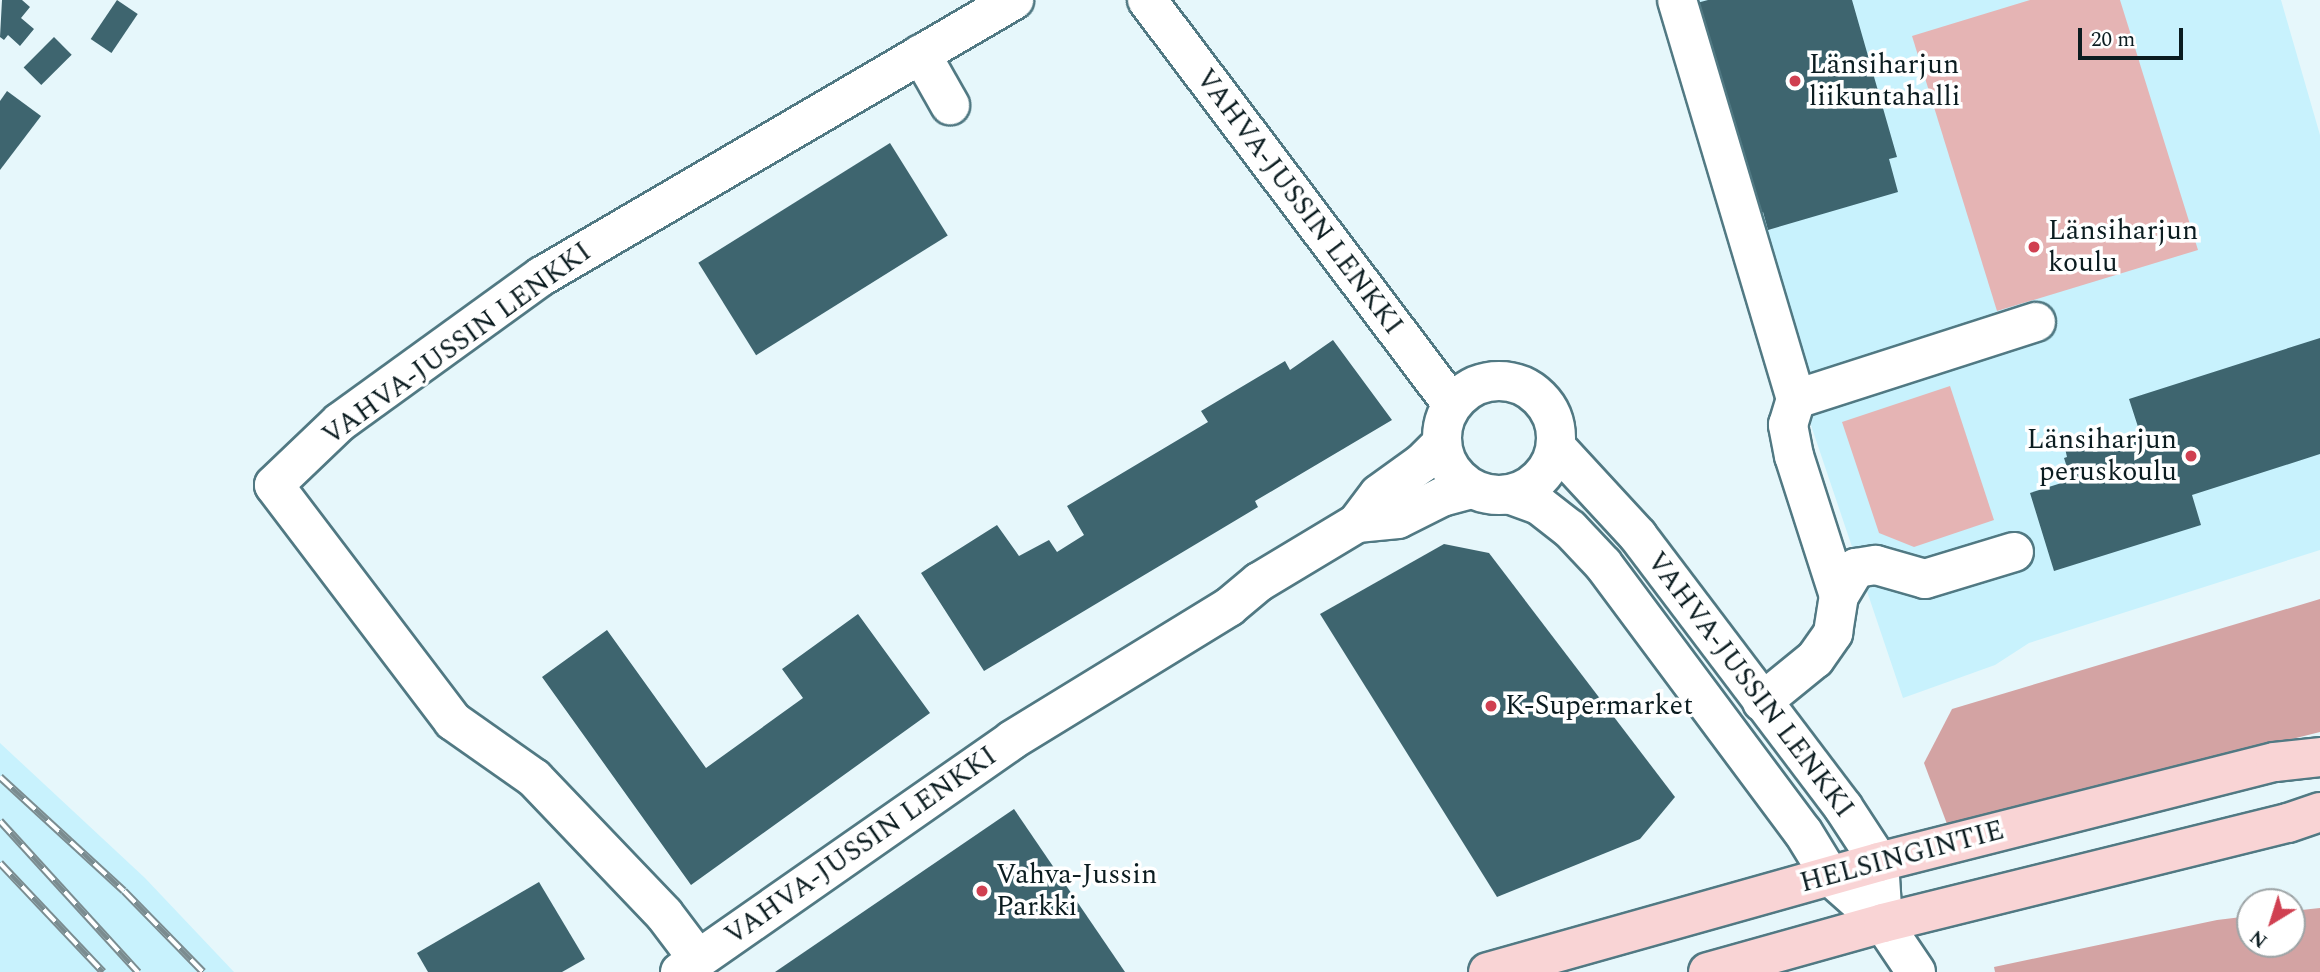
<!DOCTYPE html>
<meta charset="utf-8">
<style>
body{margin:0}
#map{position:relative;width:2320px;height:972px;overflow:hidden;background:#e6f7fb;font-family:Spectral,serif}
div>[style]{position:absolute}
.built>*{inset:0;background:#c8f2fd}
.green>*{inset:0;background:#e5b4b4}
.forest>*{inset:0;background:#d3a3a3}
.building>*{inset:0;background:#3e656f;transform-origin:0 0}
.roads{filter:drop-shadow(2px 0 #517983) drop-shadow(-2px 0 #517983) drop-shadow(0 2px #517983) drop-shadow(0 -2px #517983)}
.minor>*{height:38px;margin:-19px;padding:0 19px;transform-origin:19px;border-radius:19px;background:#fff}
.minor>.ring{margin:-19px;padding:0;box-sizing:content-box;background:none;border:38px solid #fff;border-radius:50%}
.major>*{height:38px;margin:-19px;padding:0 19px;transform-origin:19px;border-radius:19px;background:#f9d4d5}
.rail>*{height:8px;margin-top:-4px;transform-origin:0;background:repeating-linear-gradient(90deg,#fff 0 16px,#7b8c90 0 32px);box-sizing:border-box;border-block:2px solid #7b8c90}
.dots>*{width:19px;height:19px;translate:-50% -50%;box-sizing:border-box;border:4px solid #fff;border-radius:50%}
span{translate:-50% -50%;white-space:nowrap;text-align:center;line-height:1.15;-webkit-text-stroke:7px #fff;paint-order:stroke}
.poi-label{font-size:28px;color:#0b1c20}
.left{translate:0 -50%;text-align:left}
.right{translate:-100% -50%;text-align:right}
.street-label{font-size:28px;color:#0b1c20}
.north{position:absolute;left:2236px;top:888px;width:70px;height:70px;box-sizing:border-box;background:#fff;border:2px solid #9da4a6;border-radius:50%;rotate:218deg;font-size:19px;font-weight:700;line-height:28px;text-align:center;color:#0b1c20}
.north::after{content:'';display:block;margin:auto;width:24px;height:32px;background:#d04051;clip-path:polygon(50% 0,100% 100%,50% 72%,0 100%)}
.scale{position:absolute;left:2078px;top:28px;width:105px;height:32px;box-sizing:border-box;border:4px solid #0b1c20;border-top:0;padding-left:9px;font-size:21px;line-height:24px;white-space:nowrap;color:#0b1c20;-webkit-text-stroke:5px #fff;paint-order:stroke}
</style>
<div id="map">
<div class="built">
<div style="clip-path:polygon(1660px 0,2281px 0,2320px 135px,2320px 550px,2029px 643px,1995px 665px,1903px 698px,1789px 360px)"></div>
<div style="clip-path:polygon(0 743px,145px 878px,234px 972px,0 972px)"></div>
</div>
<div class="green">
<div style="clip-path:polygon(2030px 0,2120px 0,2198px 250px,1997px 311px,1912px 36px)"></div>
<div style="clip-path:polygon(1950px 386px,1994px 520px,1914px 547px,1879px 533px,1842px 422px)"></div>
</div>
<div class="forest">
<div style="clip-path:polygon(2320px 599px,2320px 732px,1947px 824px,1924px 763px,1952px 709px)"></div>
<div style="clip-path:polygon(2320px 908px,2320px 972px,1995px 972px,1994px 967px,2217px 920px,2250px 916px,2250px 944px,2292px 944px,2292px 911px)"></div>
</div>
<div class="building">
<div style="clip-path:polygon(2px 0,22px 0,30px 7px,21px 18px,34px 29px,20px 46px,8px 35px,4px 40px,0 37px)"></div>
<div style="left:117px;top:0;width:25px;height:47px;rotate:34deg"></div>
<div style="clip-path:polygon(1708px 0,1852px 0,1897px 157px,1889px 159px,1898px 192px,1768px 230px,1763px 212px,1755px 214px,1693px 4px)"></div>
<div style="left:54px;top:37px;width:25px;height:43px;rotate:45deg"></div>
<div style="clip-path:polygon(7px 91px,41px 116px,0 170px,0 101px)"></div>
<div style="left:890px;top:143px;width:109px;height:226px;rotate:58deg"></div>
<div style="clip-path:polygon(2320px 338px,2320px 454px,2192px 495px,2201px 525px,2054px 571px,2030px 493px,2071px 480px,2064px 458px,2067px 457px,2064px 444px,2088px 436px,2092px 448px,2140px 433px,2129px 399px)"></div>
<div style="clip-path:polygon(1333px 340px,1392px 420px,1255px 501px,1258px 507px,984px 671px,921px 573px,997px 525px,1019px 556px,1049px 540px,1057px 552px,1084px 535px,1067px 506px,1208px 422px,1201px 411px,1285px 361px,1290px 370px)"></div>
<div style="clip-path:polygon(1444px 544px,1489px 553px,1675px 797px,1640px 839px,1497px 897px,1320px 614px)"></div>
<div style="clip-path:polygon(858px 614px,930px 713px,691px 885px,542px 677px,607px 630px,706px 768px,803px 698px,782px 669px)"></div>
<div style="clip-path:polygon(1014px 809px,1125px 972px,775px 972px)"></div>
<div style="clip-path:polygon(539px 882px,585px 959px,562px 972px,428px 972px,417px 953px)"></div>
</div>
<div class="roads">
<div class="minor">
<div style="left:1147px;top:0;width:506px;rotate:52.95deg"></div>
<div style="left:1677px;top:0;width:416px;rotate:73.4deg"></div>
<div style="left:921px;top:54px;width:59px;rotate:60.4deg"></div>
<div class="ring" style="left:1442px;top:381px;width:76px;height:76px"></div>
<div style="left:1796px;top:399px;width:252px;rotate:-17.8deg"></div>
<div style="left:1556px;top:447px;width:121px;rotate:47.3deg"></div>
<div style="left:1638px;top:536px;width:340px;rotate:52.9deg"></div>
<div style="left:1843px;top:807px;width:66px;rotate:56.8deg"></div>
<div style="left:1879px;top:862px;width:61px;rotate:86.2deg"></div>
<div style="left:1511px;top:495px;width:30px;rotate:20deg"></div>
<div style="left:1539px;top:505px;width:39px;rotate:38deg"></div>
<div style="left:1570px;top:529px;width:48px;rotate:46.7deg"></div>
<div style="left:1603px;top:564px;width:334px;rotate:53.3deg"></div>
<div style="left:1803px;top:832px;width:52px;rotate:58.5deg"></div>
<div style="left:1830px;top:876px;width:71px;rotate:41.6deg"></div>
<div style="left:1883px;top:923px;width:59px;rotate:56deg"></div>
<div style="left:1357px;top:523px;width:41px;rotate:-5.6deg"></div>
<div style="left:1398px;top:519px;width:49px;rotate:-26.6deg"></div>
<div style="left:1442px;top:497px;width:30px;rotate:-15deg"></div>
<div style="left:1839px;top:596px;width:33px;rotate:-59deg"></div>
<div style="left:1856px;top:568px;width:20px;rotate:-9deg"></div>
<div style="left:1876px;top:565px;width:51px;rotate:15.9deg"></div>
<div style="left:1925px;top:579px;width:93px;rotate:-16.9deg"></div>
<div style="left:1762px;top:702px;width:68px;rotate:-39.1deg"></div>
<div style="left:1815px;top:659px;width:32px;rotate:-55deg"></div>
<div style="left:1833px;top:633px;width:37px;rotate:-81deg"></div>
<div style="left:1839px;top:596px;width:147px;rotate:-107.8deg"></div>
<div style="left:1794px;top:456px;width:32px;rotate:-101deg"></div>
<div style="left:1788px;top:425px;width:27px;rotate:-73deg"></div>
<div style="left:698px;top:959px;width:56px;rotate:-127.1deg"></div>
<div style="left:664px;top:914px;width:188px;rotate:-133.7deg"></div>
<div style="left:534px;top:778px;width:99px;rotate:-144.9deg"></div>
<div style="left:453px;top:721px;width:296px;rotate:-127.2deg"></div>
<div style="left:274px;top:485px;width:91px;rotate:-43.7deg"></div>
<div style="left:340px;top:422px;width:249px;rotate:-35.9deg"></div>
<div style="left:542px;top:276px;width:547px;rotate:-30.32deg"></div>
<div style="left:680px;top:972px;width:405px;rotate:-34.9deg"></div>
<div style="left:1012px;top:740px;width:255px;rotate:-31.5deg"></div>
<div style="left:1229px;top:607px;width:39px;rotate:-40deg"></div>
<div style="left:1259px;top:582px;width:114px;rotate:-31deg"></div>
<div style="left:1357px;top:523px;width:36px;rotate:-53deg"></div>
<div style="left:1379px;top:494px;width:53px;rotate:-35.8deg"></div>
<div style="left:1422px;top:463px;width:27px;rotate:-45deg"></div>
</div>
<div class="major">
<div style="left:1488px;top:972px;width:406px;rotate:-15.7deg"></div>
<div style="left:1879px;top:862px;width:408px;rotate:-14.2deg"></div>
<div style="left:2275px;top:762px;width:45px;rotate:-6.3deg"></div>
<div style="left:1708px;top:972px;width:182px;rotate:-15.6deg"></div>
<div style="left:1883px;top:923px;width:417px;rotate:-13.9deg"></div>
<div style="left:2288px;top:823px;width:34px;rotate:-19deg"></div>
</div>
</div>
<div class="rail">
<div style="left:0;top:777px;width:168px;rotate:42.6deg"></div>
<div style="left:124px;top:891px;width:113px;rotate:45.7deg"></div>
<div style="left:0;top:821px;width:205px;rotate:47.6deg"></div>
<div style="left:0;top:863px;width:150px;rotate:46.6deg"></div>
</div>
<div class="dots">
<div style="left:1795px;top:81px;background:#d04051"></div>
<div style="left:2034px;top:247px;background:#d04051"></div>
<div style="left:2191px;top:456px;background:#d04051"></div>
<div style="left:1491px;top:706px;background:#d04051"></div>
<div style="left:982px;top:891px;background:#d04051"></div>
</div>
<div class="poi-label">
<span class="left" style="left:1809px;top:81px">Länsiharjun<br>liikuntahalli</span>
<span class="left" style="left:2048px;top:247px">Länsiharjun<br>koulu</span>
<span class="right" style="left:2177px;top:456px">Länsiharjun<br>peruskoulu</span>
<span class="left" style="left:1505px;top:706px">K-Supermarket</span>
<span class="left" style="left:996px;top:891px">Vahva-Jussin<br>Parkki</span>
</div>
<div class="street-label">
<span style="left:1299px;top:202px;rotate:53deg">VAHVA-JUSSIN LENKKI</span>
<span style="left:457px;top:344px;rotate:-36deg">VAHVA-JUSSIN LENKKI</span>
<span style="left:1750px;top:685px;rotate:53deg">VAHVA-JUSSIN LENKKI</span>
<span style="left:861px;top:846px;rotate:-35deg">VAHVA-JUSSIN LENKKI</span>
<span style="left:1902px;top:857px;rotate:-15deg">HELSINGINTIE</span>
</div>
<div class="north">N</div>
<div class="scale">20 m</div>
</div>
